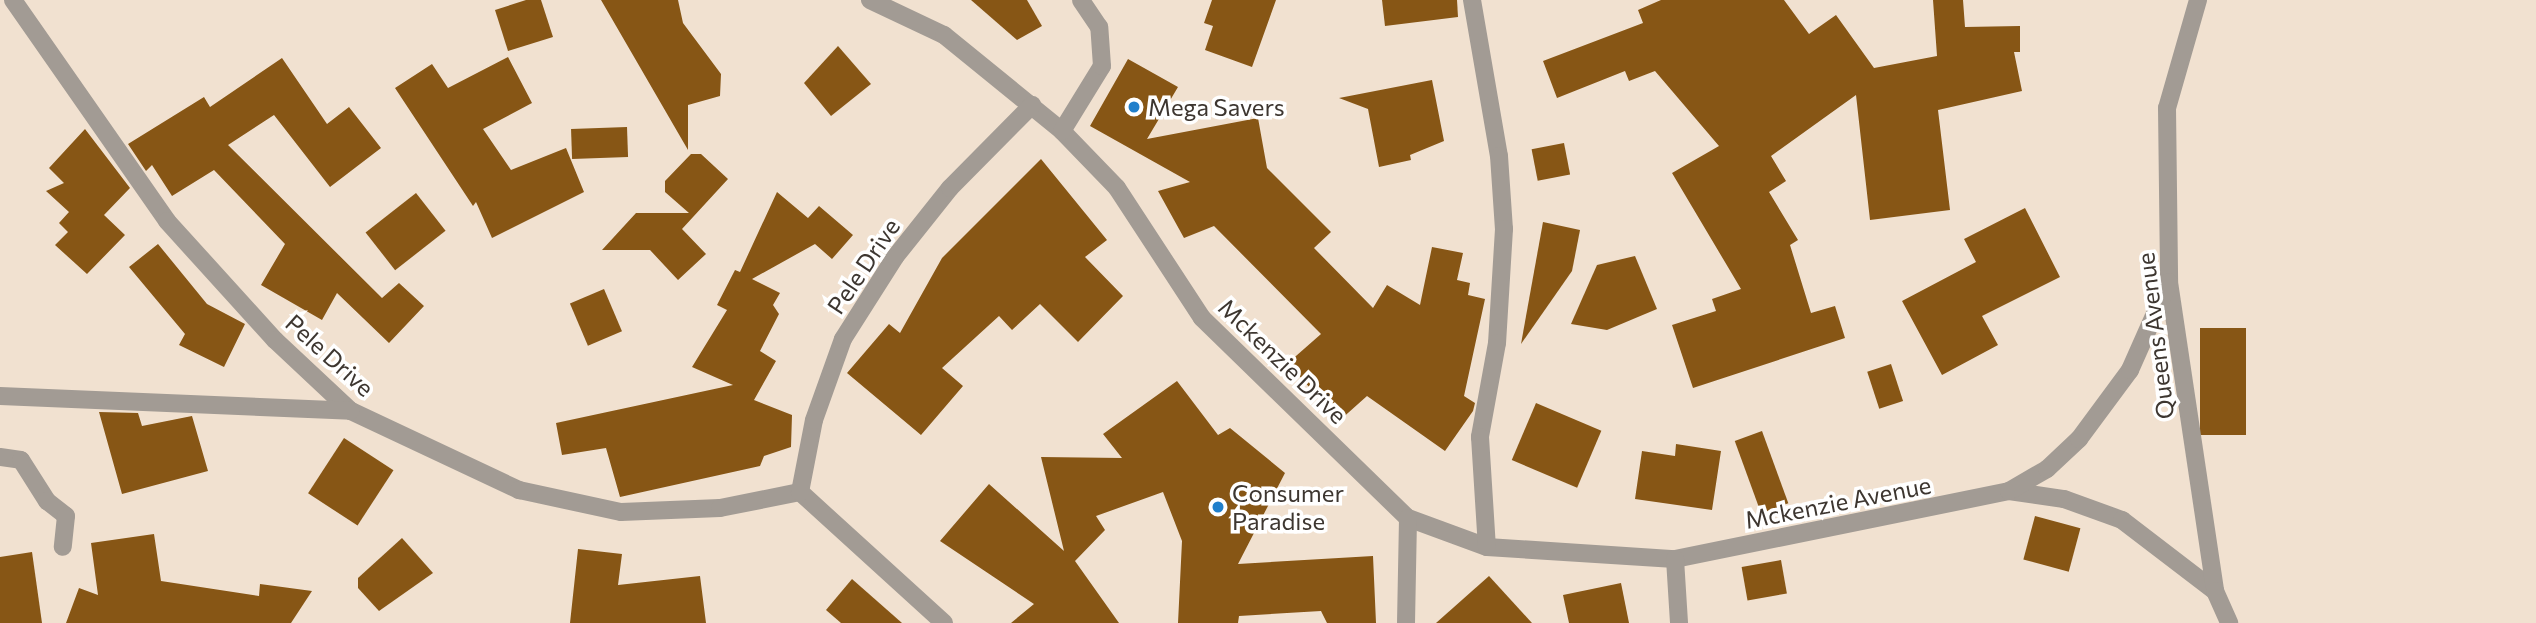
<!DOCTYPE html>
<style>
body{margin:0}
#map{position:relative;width:2536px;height:623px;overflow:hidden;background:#f1e1d0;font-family:Commissioner,sans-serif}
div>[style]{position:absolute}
.building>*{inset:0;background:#875615;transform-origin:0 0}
.minor>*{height:18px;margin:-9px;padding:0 9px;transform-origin:9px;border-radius:9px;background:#a29b94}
.dots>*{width:19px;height:19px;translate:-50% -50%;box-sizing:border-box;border:4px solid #fff;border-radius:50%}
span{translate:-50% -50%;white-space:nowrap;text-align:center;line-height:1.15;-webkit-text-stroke:7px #fff;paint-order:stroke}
.poi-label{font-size:24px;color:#3d3630}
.left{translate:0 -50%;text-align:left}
.street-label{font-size:24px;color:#3d3630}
</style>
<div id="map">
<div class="building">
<div style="clip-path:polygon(526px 0,541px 0,553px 37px,508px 51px,495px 10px)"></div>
<div style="clip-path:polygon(601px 0,678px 0,683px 23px,721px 74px,720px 96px,688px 105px,688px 150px)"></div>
<div style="clip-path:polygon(971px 0,1027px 0,1042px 26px,1017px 40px)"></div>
<div style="clip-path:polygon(1212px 0,1276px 0,1252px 67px,1205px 50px,1213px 26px,1204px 23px)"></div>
<div style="clip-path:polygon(1382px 0,1457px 0,1458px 17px,1385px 26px)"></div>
<div style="clip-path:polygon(1661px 0,1784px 0,1809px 34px,1836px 15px,1874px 68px,1937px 56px,1933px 0,1963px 0,1965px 27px,2020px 26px,2020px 52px,2014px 52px,2022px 91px,1938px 110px,1950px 210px,1870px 220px,1856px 95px,1771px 156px,1786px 181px,1769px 192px,1798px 240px,1790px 245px,1811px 313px,1835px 306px,1845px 338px,1693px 388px,1672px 325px,1716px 311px,1712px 299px,1741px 289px,1672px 173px,1719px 146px,1655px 71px,1629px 81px,1625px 71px,1557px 98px,1543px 61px,1643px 23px,1638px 10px)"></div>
<div style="clip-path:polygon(838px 46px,871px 84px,831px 116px,804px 83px)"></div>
<div style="clip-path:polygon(508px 57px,532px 103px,483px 129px,511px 170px,566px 148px,584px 192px,492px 238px,476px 202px,473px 206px,395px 88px,432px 64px,448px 88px)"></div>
<div style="clip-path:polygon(282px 58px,327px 124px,349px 107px,381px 148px,330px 187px,274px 115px,228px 145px,382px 298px,399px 283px,424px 306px,389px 343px,337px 293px,322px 320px,261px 285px,285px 244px,214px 170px,172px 196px,152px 165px,146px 171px,128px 144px,204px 97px,210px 107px)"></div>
<div style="clip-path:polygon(1128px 59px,1178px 87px,1147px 139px,1258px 118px,1267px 168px,1331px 232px,1314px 248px,1373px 308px,1387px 285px,1420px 305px,1432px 247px,1463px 253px,1457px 280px,1470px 283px,1468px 295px,1485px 299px,1464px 396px,1475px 403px,1473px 411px,1445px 451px,1367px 396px,1339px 421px,1288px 363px,1321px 334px,1214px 226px,1184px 238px,1158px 191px,1190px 182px,1090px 126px)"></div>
<div style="clip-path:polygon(1432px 80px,1444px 141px,1410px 155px,1411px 160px,1379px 167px,1368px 109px,1339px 98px)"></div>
<div style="left:627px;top:127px;width:30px;height:56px;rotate:88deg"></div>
<div style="clip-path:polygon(85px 129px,130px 188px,104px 215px,125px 235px,87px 274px,55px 245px,68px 232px,59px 223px,69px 212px,46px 191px,64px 183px,49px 168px)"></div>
<div style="left:1564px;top:143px;width:32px;height:33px;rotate:79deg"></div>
<div style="clip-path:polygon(691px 154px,701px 154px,728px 179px,682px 229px,706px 254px,678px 280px,650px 250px,602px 250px,636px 213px,689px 213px,665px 192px,665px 181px)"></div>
<div style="clip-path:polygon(1041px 159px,1107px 240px,1085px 257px,1123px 296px,1078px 342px,1040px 304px,1012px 330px,999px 316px,942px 368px,963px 386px,921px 435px,847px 373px,889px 324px,900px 333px,942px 258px)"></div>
<div style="clip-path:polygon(777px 192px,808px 218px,819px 206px,853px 235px,832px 259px,815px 244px,752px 279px,780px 293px,773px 305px,779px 314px,760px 351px,776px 361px,754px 400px,792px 415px,791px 447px,764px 456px,760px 466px,620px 497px,606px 448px,562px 455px,556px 423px,733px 385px,692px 367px,727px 310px,717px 305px,735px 270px,740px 272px)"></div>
<div style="left:416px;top:193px;width:48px;height:64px;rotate:52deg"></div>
<div style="clip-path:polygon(2025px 208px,2060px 277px,1982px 316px,1998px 345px,1942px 375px,1902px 301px,1976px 262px,1964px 239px)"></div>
<div style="clip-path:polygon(1543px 222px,1580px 230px,1572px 271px,1521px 344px)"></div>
<div style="clip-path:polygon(158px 244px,207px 304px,245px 324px,224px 367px,179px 345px,185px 334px,129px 267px)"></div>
<div style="clip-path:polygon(1635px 256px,1657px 309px,1607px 330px,1571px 324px,1597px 265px)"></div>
<div style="left:604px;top:289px;width:46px;height:37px;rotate:67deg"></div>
<div style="left:2200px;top:328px;width:46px;height:107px"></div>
<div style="left:1891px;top:364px;width:39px;height:25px;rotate:72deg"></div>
<div style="clip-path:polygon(1177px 381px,1218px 435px,1230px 428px,1285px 473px,1238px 564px,1373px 556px,1376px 623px,1327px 623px,1321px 611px,1239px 616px,1238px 623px,1178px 623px,1182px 541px,1163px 492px,1096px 516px,1105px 530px,1075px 561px,1119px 623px,1011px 623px,1034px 604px,940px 541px,989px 484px,1064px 551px,1041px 457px,1122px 458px,1103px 434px)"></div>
<div style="left:1536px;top:403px;width:71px;height:62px;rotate:23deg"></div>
<div style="clip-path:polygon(99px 412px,138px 413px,142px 426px,192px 416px,208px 471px,122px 494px)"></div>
<div style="left:1762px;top:431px;width:77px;height:29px;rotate:70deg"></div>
<div style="left:344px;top:438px;width:59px;height:66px;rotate:33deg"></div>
<div style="clip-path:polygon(1676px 444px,1721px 451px,1712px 510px,1635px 499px,1642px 451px,1675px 456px)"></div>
<div style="left:2035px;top:516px;width:47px;height:45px;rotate:15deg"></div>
<div style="clip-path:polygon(154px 534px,161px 581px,259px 596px,260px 584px,312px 591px,291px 623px,66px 623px,79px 588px,98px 595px,91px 543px)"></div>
<div style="clip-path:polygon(402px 538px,433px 573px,379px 611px,358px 588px,358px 578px)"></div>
<div style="clip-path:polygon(578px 549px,622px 554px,618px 585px,700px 576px,706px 623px,570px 623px)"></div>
<div style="clip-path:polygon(32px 552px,42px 623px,0 623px,0 557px)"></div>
<div style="left:1781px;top:560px;width:34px;height:40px;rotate:80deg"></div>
<div style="clip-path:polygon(1489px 576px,1532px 623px,1436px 623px)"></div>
<div style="clip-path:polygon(852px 579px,902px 623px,841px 623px,826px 610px)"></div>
<div style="clip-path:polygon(1621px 583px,1629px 623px,1569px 623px,1563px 595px)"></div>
</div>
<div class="minor">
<div style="left:13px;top:0;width:269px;rotate:55.1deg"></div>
<div style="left:167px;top:221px;width:161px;rotate:47.8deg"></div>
<div style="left:275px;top:340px;width:104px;rotate:43.1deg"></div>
<div style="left:351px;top:411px;width:186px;rotate:25.2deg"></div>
<div style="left:519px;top:490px;width:104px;rotate:12.2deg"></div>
<div style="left:621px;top:512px;width:99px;rotate:-2.3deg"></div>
<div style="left:720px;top:508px;width:82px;rotate:-11.3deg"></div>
<div style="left:870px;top:0;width:82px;rotate:25.3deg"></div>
<div style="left:944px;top:35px;width:152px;rotate:39.1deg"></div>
<div style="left:1062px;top:131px;width:79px;rotate:46deg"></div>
<div style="left:1117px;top:188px;width:155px;rotate:56.8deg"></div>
<div style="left:1202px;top:318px;width:287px;rotate:44.2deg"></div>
<div style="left:1408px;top:518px;width:84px;rotate:20.2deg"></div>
<div style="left:1487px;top:547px;width:188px;rotate:3.7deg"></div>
<div style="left:1675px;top:559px;width:341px;rotate:-11.5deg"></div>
<div style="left:2009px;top:491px;width:56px;rotate:8.3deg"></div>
<div style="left:2064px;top:499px;width:62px;rotate:19.9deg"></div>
<div style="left:2122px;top:520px;width:117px;rotate:37.4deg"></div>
<div style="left:1472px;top:0;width:158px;rotate:80.2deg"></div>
<div style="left:1499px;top:156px;width:73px;rotate:86.1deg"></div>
<div style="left:1504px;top:229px;width:114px;rotate:93.5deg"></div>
<div style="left:1497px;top:343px;width:96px;rotate:100.3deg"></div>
<div style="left:1480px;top:437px;width:110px;rotate:86.4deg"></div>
<div style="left:2198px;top:0;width:112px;rotate:106deg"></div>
<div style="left:2167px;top:108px;width:174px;rotate:89.3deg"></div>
<div style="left:2169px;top:282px;width:312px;rotate:81.5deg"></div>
<div style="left:2215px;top:591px;width:35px;rotate:66deg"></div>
<div style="left:1062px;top:131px;width:76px;rotate:-58.4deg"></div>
<div style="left:1102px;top:66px;width:39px;rotate:-94deg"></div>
<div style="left:1099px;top:27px;width:32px;rotate:-124deg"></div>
<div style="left:0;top:396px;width:351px;rotate:2.4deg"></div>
<div style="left:0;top:457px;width:21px;rotate:8deg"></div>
<div style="left:21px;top:460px;width:49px;rotate:57.6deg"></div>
<div style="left:47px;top:501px;width:24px;rotate:38deg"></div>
<div style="left:66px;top:516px;width:31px;rotate:96deg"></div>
<div style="left:2009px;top:491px;width:44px;rotate:-30.1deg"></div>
<div style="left:2047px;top:469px;width:44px;rotate:-43.2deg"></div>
<div style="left:2079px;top:439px;width:86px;rotate:-53.5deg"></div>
<div style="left:2130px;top:370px;width:96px;rotate:-66.1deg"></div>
<div style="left:1675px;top:559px;width:64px;rotate:86.4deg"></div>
<div style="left:944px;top:623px;width:195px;rotate:-137.7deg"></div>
<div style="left:800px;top:492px;width:73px;rotate:-79deg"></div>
<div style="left:814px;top:420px;width:86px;rotate:-70.3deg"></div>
<div style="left:843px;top:339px;width:97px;rotate:-57.6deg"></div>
<div style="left:895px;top:257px;width:88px;rotate:-51.4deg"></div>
<div style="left:950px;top:188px;width:117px;rotate:-45.3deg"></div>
<div style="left:1406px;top:623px;width:105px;rotate:-88.9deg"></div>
</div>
<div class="dots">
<div style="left:1134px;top:107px;background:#207fcb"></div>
<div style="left:1218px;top:507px;background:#207fcb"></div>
</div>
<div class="poi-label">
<span class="left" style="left:1148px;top:107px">Mega Savers</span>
<span class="left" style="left:1232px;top:507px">Consumer<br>Paradise</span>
</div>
<div class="street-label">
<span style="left:863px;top:266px;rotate:-56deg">Pele Drive</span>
<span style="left:2155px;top:336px;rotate:-97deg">Queens Avenue</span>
<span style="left:330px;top:355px;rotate:42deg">Pele Drive</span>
<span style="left:1283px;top:361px;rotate:44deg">Mckenzie Drive</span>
<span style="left:1838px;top:502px;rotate:-11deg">Mckenzie Avenue</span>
</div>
</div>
